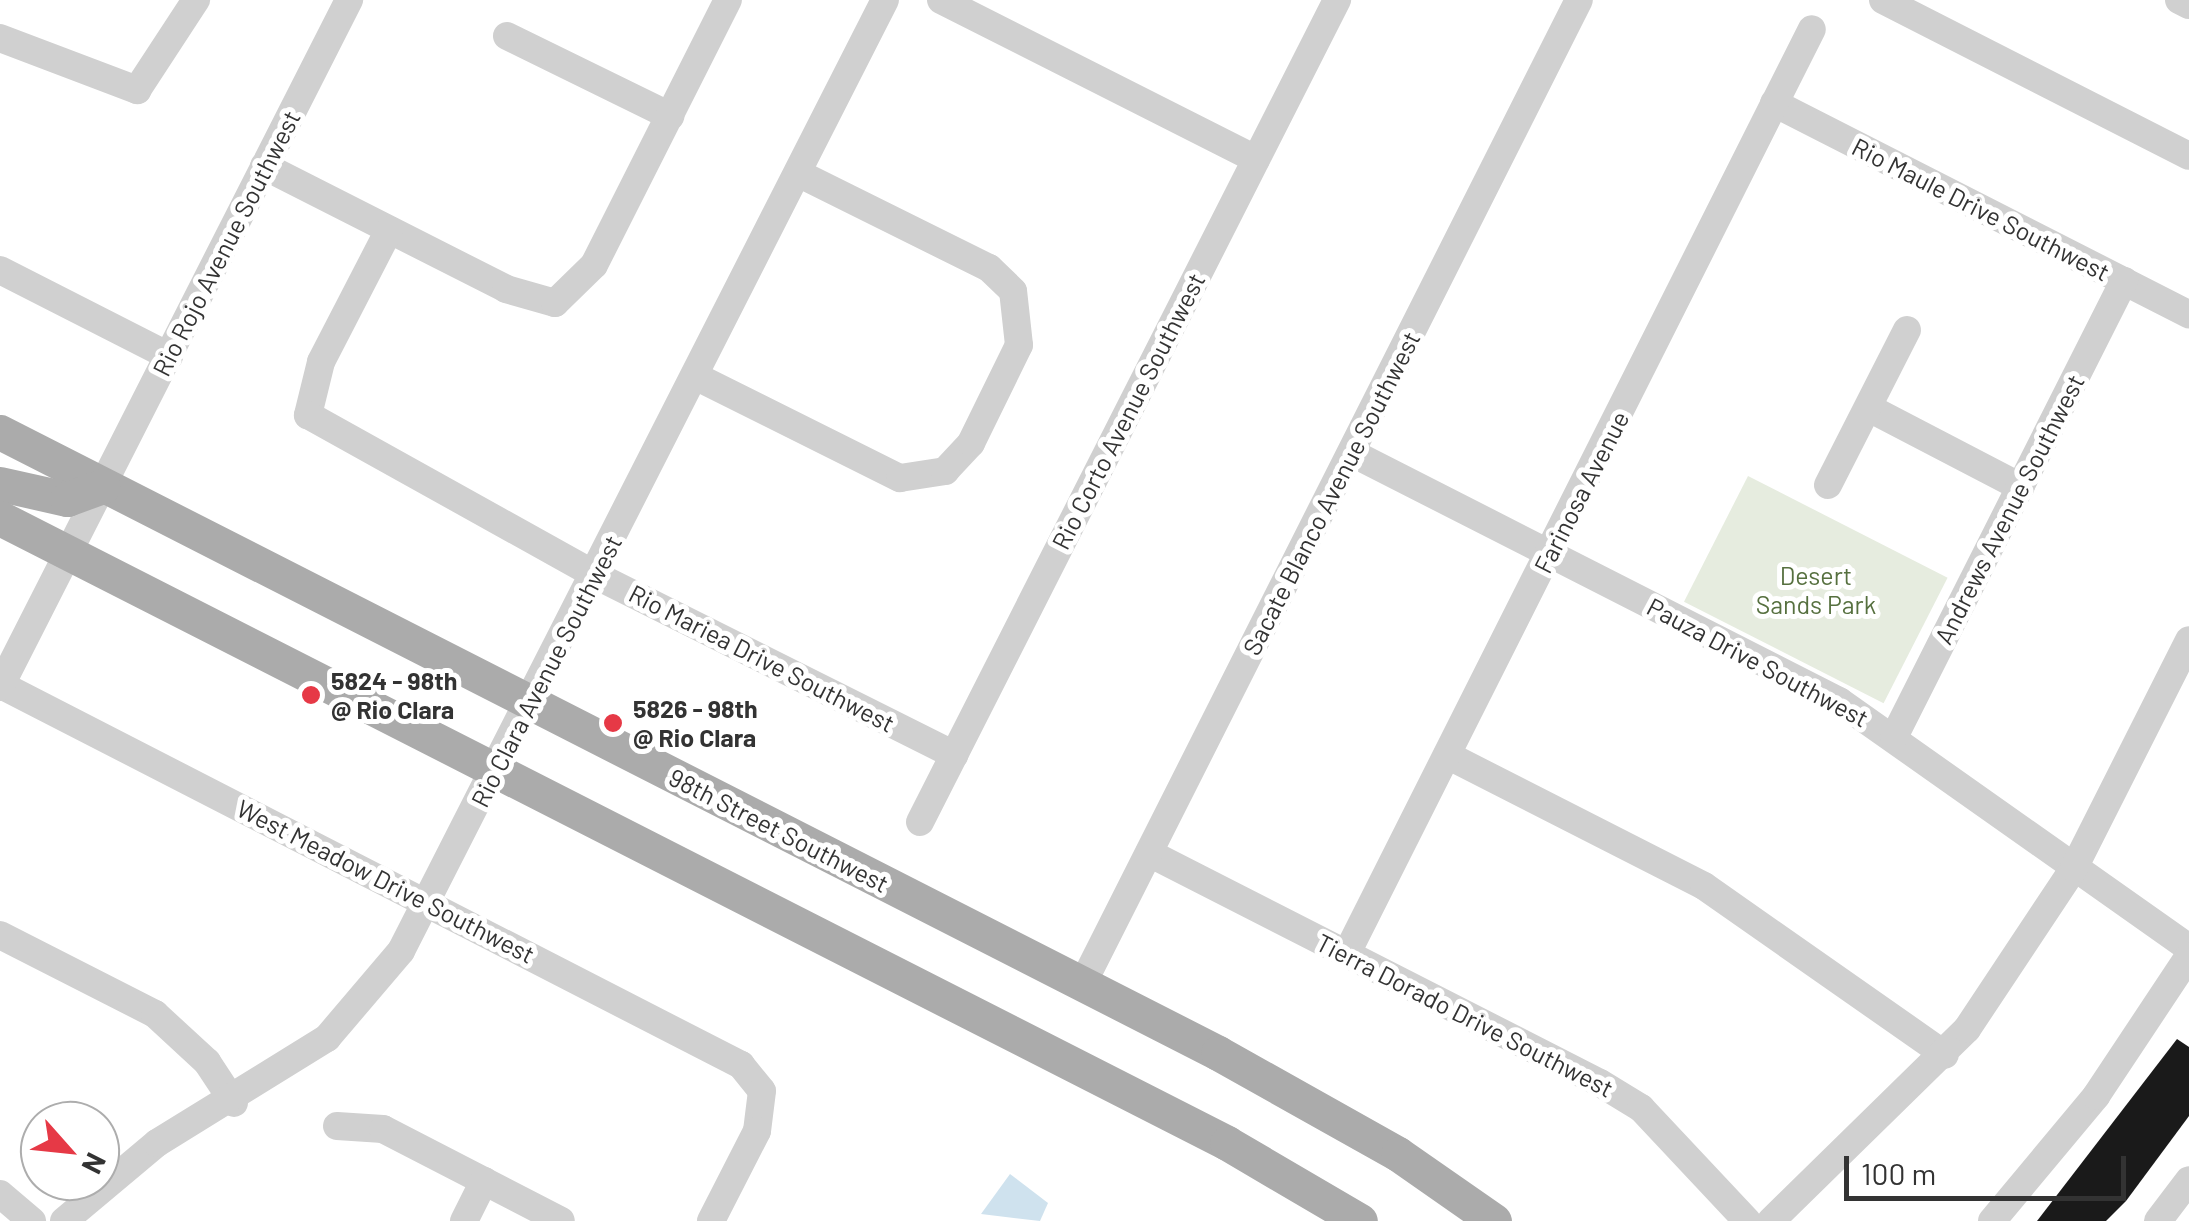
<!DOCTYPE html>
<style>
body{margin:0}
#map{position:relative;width:2189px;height:1221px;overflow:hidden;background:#fff;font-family:Barlow,sans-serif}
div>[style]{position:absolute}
.green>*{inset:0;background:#e6ecdf;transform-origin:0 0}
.water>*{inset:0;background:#cfe2ee}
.building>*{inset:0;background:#1a1a1a}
.minor>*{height:28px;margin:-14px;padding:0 14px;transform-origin:14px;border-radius:14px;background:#d0d0d0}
.major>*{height:35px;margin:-17.5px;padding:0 17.5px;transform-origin:17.5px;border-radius:17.5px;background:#ababab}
.dots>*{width:28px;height:28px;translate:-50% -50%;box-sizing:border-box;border:5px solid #fff;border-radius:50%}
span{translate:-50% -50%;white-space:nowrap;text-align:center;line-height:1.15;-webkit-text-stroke:10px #fff;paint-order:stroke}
.street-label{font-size:25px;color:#333}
.park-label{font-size:25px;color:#56703f}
.poi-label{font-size:25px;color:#333;font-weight:700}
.left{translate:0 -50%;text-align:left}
.north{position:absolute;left:20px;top:1101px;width:100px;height:100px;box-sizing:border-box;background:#fff;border:2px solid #adadad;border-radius:50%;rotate:117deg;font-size:28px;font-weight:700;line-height:40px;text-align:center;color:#333}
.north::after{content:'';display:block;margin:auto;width:35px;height:45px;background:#e63946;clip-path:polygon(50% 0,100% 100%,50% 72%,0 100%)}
.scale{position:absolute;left:1844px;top:1156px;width:282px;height:45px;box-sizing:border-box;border:5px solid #333;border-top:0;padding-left:12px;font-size:30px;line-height:35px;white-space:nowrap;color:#333;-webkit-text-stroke:8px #fff;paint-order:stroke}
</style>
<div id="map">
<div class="green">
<div style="left:1748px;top:476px;width:224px;height:141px;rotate:27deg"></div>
</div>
<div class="water">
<div style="clip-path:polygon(1010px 1174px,1048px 1203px,1040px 1221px,981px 1214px)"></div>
</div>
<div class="building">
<div style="clip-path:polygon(2177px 1039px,2189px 1047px,2189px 1116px,2126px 1201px,2106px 1221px,2037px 1221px)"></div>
</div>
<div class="minor">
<div style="left:941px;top:0;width:353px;rotate:26.8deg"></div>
<div style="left:1883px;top:0;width:343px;rotate:27deg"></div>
<div style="left:2179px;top:0;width:11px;rotate:27deg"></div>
<div style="left:507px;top:36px;width:182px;rotate:26.1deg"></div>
<div style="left:0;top:38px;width:147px;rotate:20.8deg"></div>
<div style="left:137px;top:90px;width:108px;rotate:-56.8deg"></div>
<div style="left:1774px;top:103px;width:466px;rotate:27deg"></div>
<div style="left:264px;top:166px;width:271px;rotate:26.9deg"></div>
<div style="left:506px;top:289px;width:51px;rotate:15.9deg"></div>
<div style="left:555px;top:303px;width:54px;rotate:-44.3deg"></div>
<div style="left:594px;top:265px;width:297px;rotate:-63.2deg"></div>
<div style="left:389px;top:230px;width:148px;rotate:117.3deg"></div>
<div style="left:321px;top:362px;width:55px;rotate:103.8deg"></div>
<div style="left:308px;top:415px;width:329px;rotate:29.1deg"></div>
<div style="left:595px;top:575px;width:402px;rotate:26.6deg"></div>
<div style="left:0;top:270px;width:190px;rotate:27deg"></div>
<div style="left:695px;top:376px;width:229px;rotate:26.5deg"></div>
<div style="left:900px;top:478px;width:46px;rotate:-8.8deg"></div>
<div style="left:945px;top:471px;width:38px;rotate:-47deg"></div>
<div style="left:971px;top:443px;width:109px;rotate:-63.9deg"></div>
<div style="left:1019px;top:345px;width:54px;rotate:-96.3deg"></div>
<div style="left:1013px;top:291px;width:33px;rotate:-136deg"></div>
<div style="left:989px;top:268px;width:213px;rotate:-153.6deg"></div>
<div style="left:1869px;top:408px;width:171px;rotate:27.5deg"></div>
<div style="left:1352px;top:453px;width:547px;rotate:26.99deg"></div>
<div style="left:1839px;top:701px;width:428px;rotate:35.2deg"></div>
<div style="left:1828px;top:485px;width:174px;rotate:-63deg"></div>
<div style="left:1px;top:685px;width:832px;rotate:27.18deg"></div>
<div style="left:741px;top:1065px;width:33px;rotate:51deg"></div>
<div style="left:762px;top:1091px;width:40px;rotate:97.1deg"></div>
<div style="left:757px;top:1131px;width:101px;rotate:117.1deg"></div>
<div style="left:0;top:687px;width:771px;rotate:-63.07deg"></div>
<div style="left:1894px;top:737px;width:511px;rotate:-63.23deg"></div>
<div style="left:1447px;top:755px;width:288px;rotate:27deg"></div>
<div style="left:1704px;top:886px;width:294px;rotate:35deg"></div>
<div style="left:920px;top:822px;width:922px;rotate:-63.1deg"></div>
<div style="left:1149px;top:853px;width:506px;rotate:27.02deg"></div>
<div style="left:1600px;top:1083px;width:48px;rotate:31.4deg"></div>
<div style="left:1641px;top:1108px;width:155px;rotate:46.8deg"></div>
<div style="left:0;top:935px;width:174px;rotate:27deg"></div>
<div style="left:155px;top:1014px;width:71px;rotate:42.7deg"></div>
<div style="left:207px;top:1062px;width:49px;rotate:56.6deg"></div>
<div style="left:1347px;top:953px;width:1034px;rotate:-63.29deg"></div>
<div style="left:1082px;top:985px;width:1103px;rotate:-63.23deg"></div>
<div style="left:337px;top:1126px;width:46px;rotate:3.7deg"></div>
<div style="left:383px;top:1129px;width:200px;rotate:27.3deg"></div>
<div style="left:0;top:1194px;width:42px;rotate:40.2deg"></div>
<div style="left:64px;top:1221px;width:121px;rotate:-40deg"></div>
<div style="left:157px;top:1143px;width:200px;rotate:-31.7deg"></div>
<div style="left:327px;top:1038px;width:114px;rotate:-49.6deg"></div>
<div style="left:401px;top:951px;width:1067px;rotate:-63.03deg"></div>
<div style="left:464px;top:1221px;width:45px;rotate:-63.4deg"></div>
<div style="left:1771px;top:1221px;width:274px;rotate:-44.4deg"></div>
<div style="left:1967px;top:1029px;width:193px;rotate:-56.4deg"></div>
<div style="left:2074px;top:868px;width:255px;rotate:-63.2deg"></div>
<div style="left:1992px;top:1221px;width:163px;rotate:-50.2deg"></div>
<div style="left:2096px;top:1096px;width:168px;rotate:-56.4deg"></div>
<div style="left:2158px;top:1221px;width:51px;rotate:-52.9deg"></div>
</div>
<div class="major">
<div style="left:0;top:432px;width:1367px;rotate:27.01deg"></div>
<div style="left:1218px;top:1053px;width:206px;rotate:29.3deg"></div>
<div style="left:1398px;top:1154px;width:117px;rotate:34.9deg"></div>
<div style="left:0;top:484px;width:69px;rotate:12.6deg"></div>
<div style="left:67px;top:499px;width:38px;rotate:-20deg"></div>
<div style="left:0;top:518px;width:1377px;rotate:26.99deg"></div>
<div style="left:1227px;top:1143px;width:154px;rotate:30.4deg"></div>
</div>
<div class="dots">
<div style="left:311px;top:695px;background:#e63946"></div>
<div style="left:613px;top:723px;background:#e63946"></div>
</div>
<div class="street-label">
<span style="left:1981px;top:209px;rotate:27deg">Rio Maule Drive Southwest</span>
<span style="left:226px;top:243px;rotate:-63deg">Rio Rojo Avenue Southwest</span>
<span style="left:1128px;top:411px;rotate:-63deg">Rio Corto Avenue Southwest</span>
<span style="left:1581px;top:492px;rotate:-63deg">Farinosa Avenue</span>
<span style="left:1331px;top:493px;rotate:-63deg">Sacate Blanco Avenue Southwest</span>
<span style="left:2009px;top:509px;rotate:-63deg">Andrews Avenue Southwest</span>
<span style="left:762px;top:658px;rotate:27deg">Rio Mariea Drive Southwest</span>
<span style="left:1758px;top:662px;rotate:28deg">Pauza Drive Southwest</span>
<span style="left:546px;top:671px;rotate:-63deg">Rio Clara Avenue Southwest</span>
<span style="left:779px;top:830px;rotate:27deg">98th Street Southwest</span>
<span style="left:386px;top:881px;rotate:27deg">West Meadow Drive Southwest</span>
<span style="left:1465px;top:1015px;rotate:27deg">Tierra Dorado Drive Southwest</span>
</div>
<div class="park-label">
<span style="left:1816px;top:590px">Desert<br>Sands Park</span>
</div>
<div class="poi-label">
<span class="left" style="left:331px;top:695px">5824 - 98th<br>@ Rio Clara</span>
<span class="left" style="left:633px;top:723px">5826 - 98th<br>@ Rio Clara</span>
</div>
<div class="north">N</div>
<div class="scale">100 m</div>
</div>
